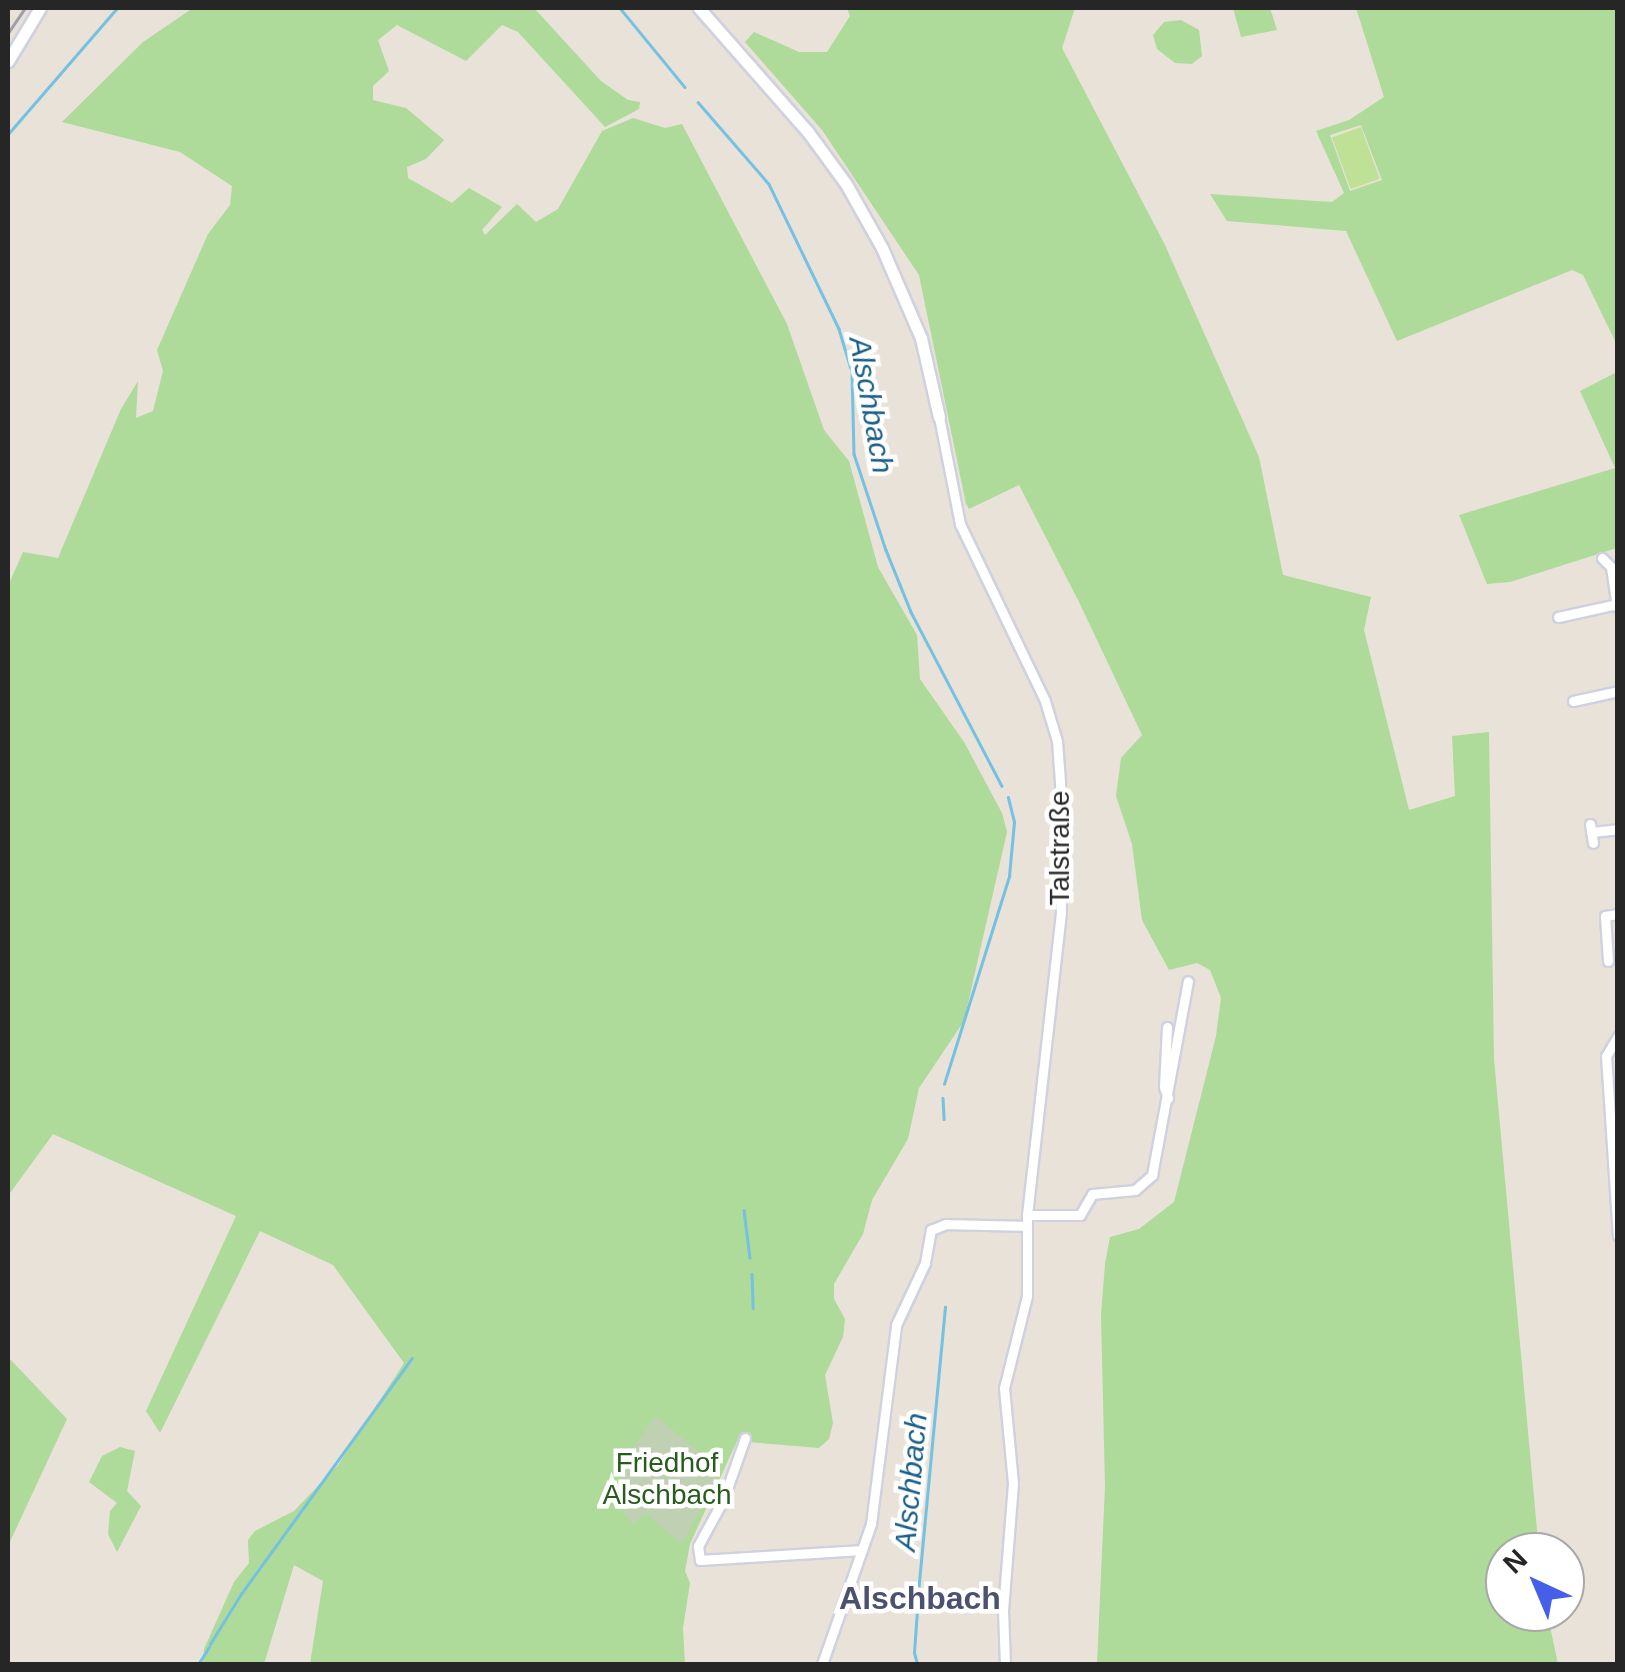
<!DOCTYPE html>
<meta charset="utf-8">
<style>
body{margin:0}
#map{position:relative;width:1625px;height:1672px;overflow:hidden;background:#e8e2d9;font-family:Helvetica,sans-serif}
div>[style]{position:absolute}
.green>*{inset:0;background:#aeda9a}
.cemetery>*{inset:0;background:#c0d0b2}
.pitch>*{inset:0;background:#bfe196;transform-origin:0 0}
.stream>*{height:2.5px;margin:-1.25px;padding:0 1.25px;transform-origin:1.25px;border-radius:1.25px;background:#74c1e2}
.roads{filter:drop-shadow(2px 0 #cfd1de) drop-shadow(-2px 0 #cfd1de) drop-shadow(0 2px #cfd1de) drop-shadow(0 -2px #cfd1de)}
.street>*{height:9px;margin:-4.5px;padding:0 4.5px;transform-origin:4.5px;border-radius:4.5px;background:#fff}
.secondary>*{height:11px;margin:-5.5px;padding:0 5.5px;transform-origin:5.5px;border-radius:5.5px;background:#fff}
.rail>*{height:2.5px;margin:-1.25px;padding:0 1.25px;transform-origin:1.25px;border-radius:1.25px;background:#9d9faf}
span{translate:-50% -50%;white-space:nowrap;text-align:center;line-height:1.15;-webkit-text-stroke:9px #fff;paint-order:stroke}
.street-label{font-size:28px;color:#262626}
.park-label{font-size:28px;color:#295b1f}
.water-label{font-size:30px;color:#195e88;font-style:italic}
.quarter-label{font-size:32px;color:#4c5172;font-weight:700}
.frame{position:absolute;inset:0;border:10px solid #262626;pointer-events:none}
.north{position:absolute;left:1485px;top:1532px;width:100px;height:100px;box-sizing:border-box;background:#fff;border:2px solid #a8a8a8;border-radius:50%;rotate:316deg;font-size:28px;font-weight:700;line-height:40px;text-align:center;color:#262626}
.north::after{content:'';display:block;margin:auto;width:35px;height:45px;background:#465fe8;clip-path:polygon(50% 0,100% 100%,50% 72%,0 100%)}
</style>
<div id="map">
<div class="green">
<div style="clip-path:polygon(193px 8px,534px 8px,601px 81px,628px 100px,640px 102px,639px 109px,605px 127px,518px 32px,502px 25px,466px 61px,397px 25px,378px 40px,389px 71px,373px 86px,373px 100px,406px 108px,444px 140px,426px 159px,407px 167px,408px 178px,452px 203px,469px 188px,502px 207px,482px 230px,485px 235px,517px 204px,536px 222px,558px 209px,602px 131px,633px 118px,665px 128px,682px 124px,787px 324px,824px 430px,849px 461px,878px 567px,917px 635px,920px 679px,964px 742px,1002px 813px,1007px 832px,964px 1021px,919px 1088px,908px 1139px,872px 1200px,863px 1234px,834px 1284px,834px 1299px,845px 1319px,843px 1337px,825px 1375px,833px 1423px,829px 1439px,819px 1448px,737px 1441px,690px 1544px,685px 1571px,690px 1583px,683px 1628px,685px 1664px,310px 1664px,323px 1581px,294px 1565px,264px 1664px,203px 1664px,204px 1649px,234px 1582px,249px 1563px,248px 1540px,255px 1531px,294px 1511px,338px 1465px,404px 1363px,333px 1265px,260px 1231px,160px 1433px,146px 1411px,236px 1216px,53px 1134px,8px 1196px,8px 586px,23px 552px,58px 558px,121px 409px,138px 381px,136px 418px,153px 411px,163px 371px,157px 350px,208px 234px,230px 205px,232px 186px,180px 152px,62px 122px,143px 42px)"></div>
<div style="clip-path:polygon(847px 8px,1075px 8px,1062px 48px,1165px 245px,1259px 457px,1283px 575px,1371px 597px,1364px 630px,1409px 810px,1455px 796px,1452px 736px,1489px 732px,1494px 1059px,1539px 1552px,1505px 1552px,1505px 1612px,1547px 1612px,1558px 1664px,1097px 1664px,1105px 1486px,1101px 1315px,1105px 1264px,1110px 1237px,1139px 1229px,1174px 1202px,1216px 1036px,1221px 998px,1210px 970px,1197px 963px,1169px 970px,1142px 920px,1132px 844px,1116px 796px,1121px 758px,1142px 735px,1079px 602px,1019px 485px,969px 509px,966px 504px,919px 275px,822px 130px,745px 42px,754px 32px,799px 52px,827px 52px,850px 16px)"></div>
<div style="clip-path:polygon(1233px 8px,1270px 8px,1277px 30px,1241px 37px)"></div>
<div style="clip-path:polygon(evenodd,1356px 8px,1617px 8px,1617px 345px,1583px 275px,1572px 270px,1397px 341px,1346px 231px,1227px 221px,1210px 194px,1332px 202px,1344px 193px,1316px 131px,1349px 120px,1384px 97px,1356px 8px,1361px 125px,1382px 180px,1350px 191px,1330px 135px,1361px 125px)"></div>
<div style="clip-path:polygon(1181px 20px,1199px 30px,1202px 56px,1192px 64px,1175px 63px,1157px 49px,1153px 35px,1164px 22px)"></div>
<div style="clip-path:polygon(1617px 372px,1617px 548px,1510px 582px,1487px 584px,1459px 515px,1615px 468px,1580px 391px)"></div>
<div style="clip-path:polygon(8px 1357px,67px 1419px,8px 1546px)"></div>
<div style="clip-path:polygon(120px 1447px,135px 1451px,127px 1491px,141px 1506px,117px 1552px,108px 1534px,110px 1511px,117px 1503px,89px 1482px,102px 1456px)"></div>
</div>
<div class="cemetery">
<div style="clip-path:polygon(656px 1416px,721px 1470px,682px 1544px,645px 1513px,634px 1524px,623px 1514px,620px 1465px)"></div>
</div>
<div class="pitch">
<div style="left:1361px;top:127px;width:55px;height:31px;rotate:70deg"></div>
</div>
<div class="stream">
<div style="left:620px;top:8px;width:102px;rotate:50.6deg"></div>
<div style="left:698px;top:102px;width:108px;rotate:49.1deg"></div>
<div style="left:769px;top:184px;width:161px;rotate:64.2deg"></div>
<div style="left:839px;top:329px;width:45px;rotate:73.2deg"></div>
<div style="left:852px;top:372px;width:82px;rotate:88.6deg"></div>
<div style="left:854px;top:454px;width:101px;rotate:71.6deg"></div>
<div style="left:886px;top:550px;width:67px;rotate:68deg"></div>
<div style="left:911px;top:612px;width:196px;rotate:62.4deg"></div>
<div style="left:8px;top:134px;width:167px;rotate:-49.1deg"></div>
<div style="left:944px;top:1084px;width:218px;rotate:-72.6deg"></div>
<div style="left:1009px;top:876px;width:54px;rotate:-84.7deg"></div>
<div style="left:1014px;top:822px;width:25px;rotate:-104deg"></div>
<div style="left:943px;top:1098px;width:21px;rotate:87deg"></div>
<div style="left:744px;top:1210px;width:48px;rotate:82.9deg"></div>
<div style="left:752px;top:1274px;width:34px;rotate:88deg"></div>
<div style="left:210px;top:1644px;width:59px;rotate:-58.2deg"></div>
<div style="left:241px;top:1594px;width:291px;rotate:-54.1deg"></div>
<div style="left:199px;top:1663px;width:19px;rotate:-58deg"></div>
<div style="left:917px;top:1664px;width:11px;rotate:-105deg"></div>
<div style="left:914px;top:1653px;width:71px;rotate:-86deg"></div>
<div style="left:919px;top:1582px;width:276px;rotate:-84.6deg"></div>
</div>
<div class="roads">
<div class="street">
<div style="left:939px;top:417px;width:109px;rotate:78.9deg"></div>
<div style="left:960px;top:524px;width:196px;rotate:64.3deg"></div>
<div style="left:1045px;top:701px;width:42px;rotate:73.3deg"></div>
<div style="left:1057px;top:741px;width:41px;rotate:85.8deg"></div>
<div style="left:1060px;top:782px;width:130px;rotate:89.6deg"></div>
<div style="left:1061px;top:912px;width:305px;rotate:96.4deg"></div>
<div style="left:1027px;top:1215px;width:81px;rotate:90deg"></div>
<div style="left:1027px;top:1296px;width:95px;rotate:104deg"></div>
<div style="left:1004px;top:1388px;width:95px;rotate:84.6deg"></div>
<div style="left:1013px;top:1483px;width:127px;rotate:94.5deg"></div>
<div style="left:1003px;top:1610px;width:54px;rotate:87.9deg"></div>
<div style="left:1602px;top:558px;width:13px;rotate:45deg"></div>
<div style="left:1611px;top:567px;width:40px;rotate:81.5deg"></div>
<div style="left:1558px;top:617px;width:60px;rotate:-12.4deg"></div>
<div style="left:1573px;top:701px;width:46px;rotate:-12.5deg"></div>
<div style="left:1590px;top:824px;width:19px;rotate:81deg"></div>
<div style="left:1591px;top:832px;width:27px;rotate:-6deg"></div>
<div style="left:1608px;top:961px;width:45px;rotate:-93.8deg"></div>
<div style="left:1605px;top:916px;width:13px;rotate:-9deg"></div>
<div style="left:1167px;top:1027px;width:60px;rotate:92.9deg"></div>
<div style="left:1164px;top:1087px;width:12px;rotate:70deg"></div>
<div style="left:1618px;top:1036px;width:23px;rotate:121deg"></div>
<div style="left:1606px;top:1056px;width:180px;rotate:86.2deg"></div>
<div style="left:1027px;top:1215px;width:53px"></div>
<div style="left:1080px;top:1215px;width:24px;rotate:-60deg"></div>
<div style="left:1092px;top:1194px;width:43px;rotate:-5.3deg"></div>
<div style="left:1135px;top:1190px;width:23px;rotate:-41deg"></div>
<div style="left:1152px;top:1175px;width:197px;rotate:-79.5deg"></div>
<div style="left:745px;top:1438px;width:66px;rotate:109.5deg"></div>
<div style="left:723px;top:1500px;width:52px;rotate:118.5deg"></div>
<div style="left:698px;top:1546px;width:14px;rotate:82deg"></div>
<div style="left:700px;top:1560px;width:162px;rotate:-3.5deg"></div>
<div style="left:822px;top:1664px;width:148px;rotate:-70.7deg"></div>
<div style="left:871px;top:1524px;width:201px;rotate:-82.8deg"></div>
<div style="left:896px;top:1325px;width:68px;rotate:-64.9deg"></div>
<div style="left:925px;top:1263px;width:34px;rotate:-80deg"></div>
<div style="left:931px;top:1230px;width:16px;rotate:-22deg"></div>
<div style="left:946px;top:1224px;width:80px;rotate:1.4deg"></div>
</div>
<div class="secondary">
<div style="left:699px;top:8px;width:165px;rotate:48.7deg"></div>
<div style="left:808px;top:132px;width:64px;rotate:53.8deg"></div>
<div style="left:846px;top:184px;width:73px;rotate:60.6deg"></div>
<div style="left:882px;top:248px;width:98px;rotate:66.6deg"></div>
<div style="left:921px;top:338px;width:81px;rotate:77.2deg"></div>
<div style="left:8px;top:61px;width:62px;rotate:-58.9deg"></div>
</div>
</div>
<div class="rail">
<div style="left:8px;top:33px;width:30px;rotate:-56deg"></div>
</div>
<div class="street-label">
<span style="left:1060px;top:848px;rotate:-90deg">Talstraße</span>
</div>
<div class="park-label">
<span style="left:667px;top:1479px">Friedhof<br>Alschbach</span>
</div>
<div class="water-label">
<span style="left:871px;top:405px;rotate:80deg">Alschbach</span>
<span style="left:911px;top:1482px;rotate:-85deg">Alschbach</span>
</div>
<div class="quarter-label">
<span style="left:920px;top:1598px">Alschbach</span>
</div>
<div class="frame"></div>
<div class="north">N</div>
</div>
